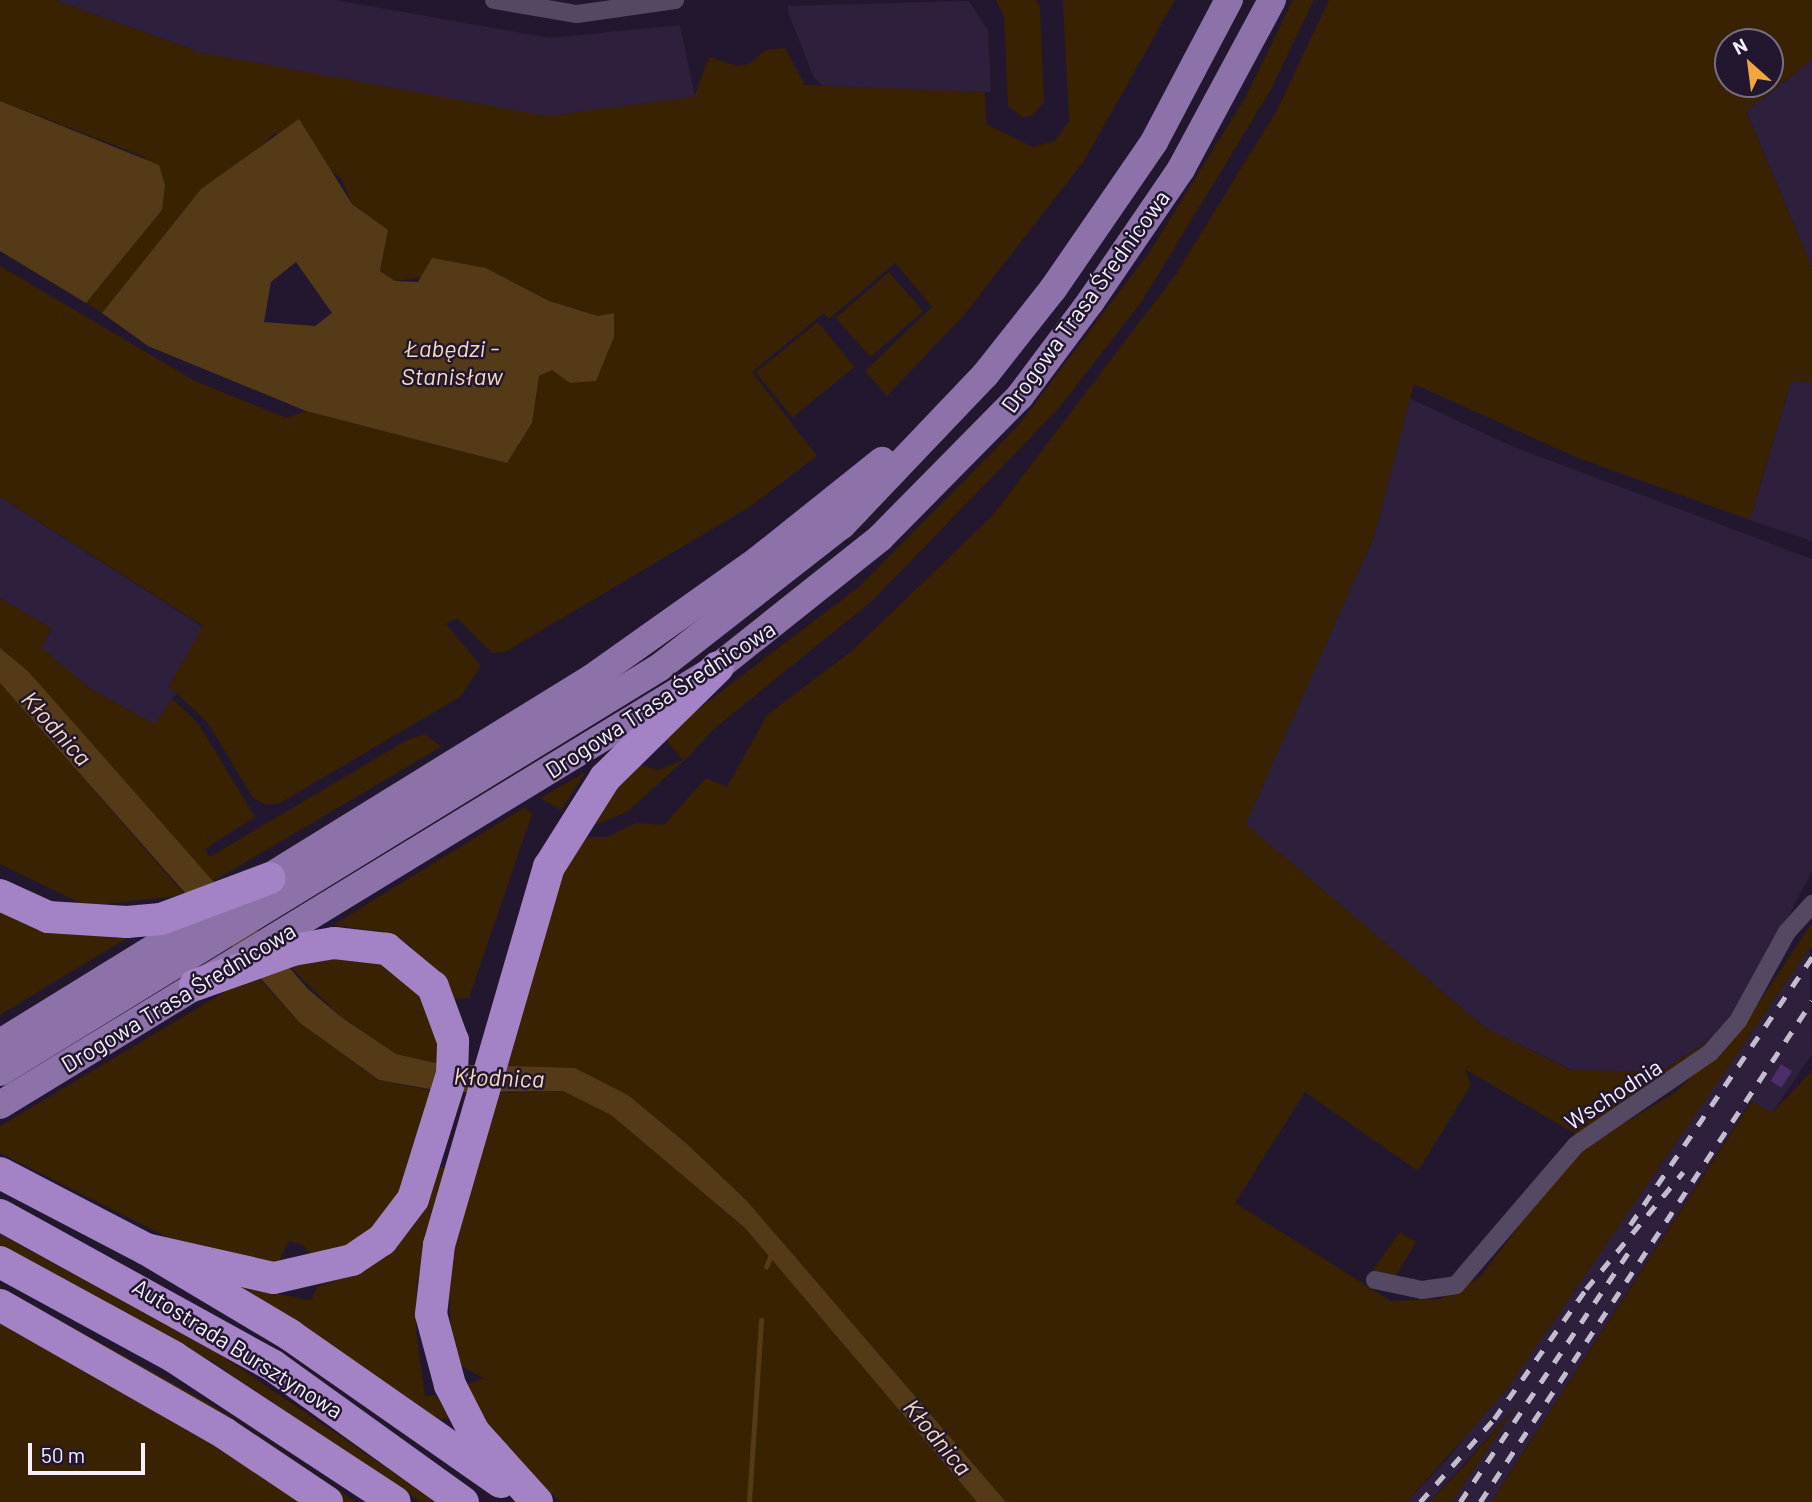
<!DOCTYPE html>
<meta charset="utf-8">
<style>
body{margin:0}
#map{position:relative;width:1812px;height:1502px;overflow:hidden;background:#23172f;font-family:Barlow,sans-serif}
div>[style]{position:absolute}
.built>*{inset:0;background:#2e1f3d}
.green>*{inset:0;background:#392201;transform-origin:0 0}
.water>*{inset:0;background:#543a17}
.stream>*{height:4.5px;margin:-2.25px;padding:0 2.25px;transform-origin:2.25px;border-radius:2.25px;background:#543a17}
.building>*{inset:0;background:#4e2e6a;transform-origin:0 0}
.minor>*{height:18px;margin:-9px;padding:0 9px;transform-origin:9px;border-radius:9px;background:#554863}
.primary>*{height:28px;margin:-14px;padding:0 14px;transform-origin:14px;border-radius:14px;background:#8d71a9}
.motorway>*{height:32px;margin:-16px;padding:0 16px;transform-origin:16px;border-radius:16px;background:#a382c5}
.rail>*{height:4.5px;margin-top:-2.25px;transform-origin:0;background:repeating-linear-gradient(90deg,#c3bccc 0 12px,transparent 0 24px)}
span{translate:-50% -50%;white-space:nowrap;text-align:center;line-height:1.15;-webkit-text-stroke:5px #23172f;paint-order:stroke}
.street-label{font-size:23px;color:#f6f0fe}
.water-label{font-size:24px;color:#f7daba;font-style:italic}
.north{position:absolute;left:1714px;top:28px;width:70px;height:70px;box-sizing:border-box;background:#23172f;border:2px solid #776e82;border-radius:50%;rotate:332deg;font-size:19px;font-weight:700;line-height:28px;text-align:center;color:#f6f0fe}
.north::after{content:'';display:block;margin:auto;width:24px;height:32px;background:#f1a640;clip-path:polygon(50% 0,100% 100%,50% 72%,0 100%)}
.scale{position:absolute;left:28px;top:1443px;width:117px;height:32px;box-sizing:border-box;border:4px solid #f6f0fe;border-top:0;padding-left:9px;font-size:21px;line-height:24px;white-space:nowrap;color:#f6f0fe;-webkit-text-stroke:5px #23172f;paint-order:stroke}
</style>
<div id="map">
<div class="built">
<div style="clip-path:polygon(55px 0,336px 0,550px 38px,680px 25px,695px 97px,546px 117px,419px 98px,199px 52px)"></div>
<div style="clip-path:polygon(969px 1px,988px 30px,991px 92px,826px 90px,814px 78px,788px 12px,788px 6px)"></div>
<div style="clip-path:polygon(1812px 60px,1812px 267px,1746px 111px)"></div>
<div style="clip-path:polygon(1812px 381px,1812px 541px,1750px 520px,1791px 382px)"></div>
<div style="clip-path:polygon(1409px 398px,1509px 445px,1812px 559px,1812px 871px,1750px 990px,1716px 1036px,1660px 1072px,1572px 1070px,1484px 1027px,1245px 824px,1375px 534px)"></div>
<div style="clip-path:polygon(0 497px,203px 627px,169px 686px,177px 692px,155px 725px,89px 688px,40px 647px,52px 629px,0 598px)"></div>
<div style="clip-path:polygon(1809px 944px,1812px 1054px,1772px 1113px,1751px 1101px,1491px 1502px,1452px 1502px,1513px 1410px,1429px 1502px,1407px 1502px,1452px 1454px,1657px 1171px)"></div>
</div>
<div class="green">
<div style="clip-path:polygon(0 0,55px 0,199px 52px,546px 116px,694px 97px,709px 57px,737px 66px,750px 64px,765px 50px,785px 48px,805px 85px,985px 92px,986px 124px,1033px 147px,1055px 141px,1069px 121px,1063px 0,1175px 0,1084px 161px,964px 315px,887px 396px,865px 371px,932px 307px,895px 263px,829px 319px,824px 313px,752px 372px,817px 456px,748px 508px,505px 652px,492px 653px,457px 618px,446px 624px,481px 666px,460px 697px,280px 803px,266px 805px,253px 798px,208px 723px,169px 686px,203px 626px,0 497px,0 266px,195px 381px,286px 418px,306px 411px,507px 463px,532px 423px,539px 376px,552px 370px,564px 375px,614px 314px,598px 316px,549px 301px,486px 268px,395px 281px,380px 271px,388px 230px,352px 204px,341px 178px,275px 133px,239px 167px,201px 189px,102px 313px,86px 303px,162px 210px,145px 157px,0 101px)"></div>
<div style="clip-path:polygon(996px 0,1036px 0,1040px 7px,1044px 102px,1032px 116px,1022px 117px,1008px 106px,1004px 17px)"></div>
<div style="clip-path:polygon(1293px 0,1314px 0,1270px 91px,1142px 301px,1059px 408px,873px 600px,714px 729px,690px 755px,627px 812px,592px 826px,606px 793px,636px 764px,658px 770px,683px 760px,663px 736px,860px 586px,1018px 426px,1151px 250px,1245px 98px)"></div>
<div style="clip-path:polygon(evenodd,1329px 0,1812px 0,1812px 60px,1746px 111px,1812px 267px,1812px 381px,1791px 382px,1750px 520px,1578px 458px,1414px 384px,1375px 534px,1246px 824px,1484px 1027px,1571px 1070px,1660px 1072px,1716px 1036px,1676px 1076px,1577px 1135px,1465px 1069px,1471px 1085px,1418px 1171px,1305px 1092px,1235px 1203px,1391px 1301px,1440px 1299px,1480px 1277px,1551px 1184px,1591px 1143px,1676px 1092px,1742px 1028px,1812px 923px,1812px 945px,1505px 1392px,1407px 1502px,1006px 1502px,747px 1201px,686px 1143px,628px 1095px,575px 1068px,501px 1067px,532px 950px,578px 837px,608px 837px,635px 823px,664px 825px,706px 778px,727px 787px,767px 715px,852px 651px,993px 515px,1176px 274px,1277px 110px,1329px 0,1728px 42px,1770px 42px,1770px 84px,1728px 84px,1728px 42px)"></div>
<div style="left:889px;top:272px;width:52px;height:70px;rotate:49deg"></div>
<div style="left:818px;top:322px;width:58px;height:80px;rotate:51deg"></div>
<div style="clip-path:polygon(0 598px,52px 629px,41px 647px,89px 688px,155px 724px,172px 699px,198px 723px,255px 817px,205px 849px,210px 857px,407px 740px,425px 734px,441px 747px,212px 882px,28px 671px,0 648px)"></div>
<div style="clip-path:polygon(0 683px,8px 691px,185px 895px,86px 906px,0 864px)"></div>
<div style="clip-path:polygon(586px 772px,561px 810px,540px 798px)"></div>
<div style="clip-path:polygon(525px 807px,532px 814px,469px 998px,454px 999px,409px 945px,384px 932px,333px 925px)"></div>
<div style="clip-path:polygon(0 905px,129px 937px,0 1015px)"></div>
<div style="clip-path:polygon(317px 951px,402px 968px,435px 1013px,440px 1064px,396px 1054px,341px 1017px,284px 961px)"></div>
<div style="clip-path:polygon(255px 974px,300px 1023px,378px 1080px,435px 1091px,404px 1194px,354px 1247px,315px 1261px,303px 1245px,289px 1241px,275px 1270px,177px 1242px,0 1153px,0 1126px)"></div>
<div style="clip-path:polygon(1812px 1071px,1812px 1502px,1491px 1502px,1752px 1101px,1772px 1113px)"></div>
<div style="clip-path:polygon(563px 1091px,611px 1115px,745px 1228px,977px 1502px,561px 1502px,525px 1472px,458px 1388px,483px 1378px,453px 1361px,449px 1291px,453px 1253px,497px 1093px)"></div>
<div style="clip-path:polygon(438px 1167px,446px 1168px,417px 1282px,416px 1332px,425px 1396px,436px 1395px,449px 1418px,437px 1420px,231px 1286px,311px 1300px,318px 1286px,341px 1279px)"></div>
<div style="clip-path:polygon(1400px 1232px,1416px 1242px,1394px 1279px,1380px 1276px,1373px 1270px)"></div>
<div style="clip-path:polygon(0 1234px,216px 1352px,438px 1502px,420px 1502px,211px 1361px,0 1246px)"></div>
<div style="clip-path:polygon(0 1287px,209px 1403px,356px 1502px,344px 1502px,0 1295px)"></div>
<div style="clip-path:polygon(0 1318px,75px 1358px,307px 1502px,0 1502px)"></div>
<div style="clip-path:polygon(1519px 1403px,1452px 1502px,1429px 1502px,1461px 1469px)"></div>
</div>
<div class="water">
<div style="clip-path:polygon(0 101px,159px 165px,165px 185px,162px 210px,86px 303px,0 251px)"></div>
<div style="clip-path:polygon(evenodd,299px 119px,352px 204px,388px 230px,380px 271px,395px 281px,418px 282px,432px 258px,486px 268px,549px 301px,598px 316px,614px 313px,614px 337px,596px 381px,570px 383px,552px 370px,539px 376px,532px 423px,507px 463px,306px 411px,148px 346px,102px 313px,201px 189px,299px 119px,296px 262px,332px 313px,315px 326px,264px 322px,271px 282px,296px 262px)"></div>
<div style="clip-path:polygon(0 648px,28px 671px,308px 989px,341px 1017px,396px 1054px,440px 1064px,575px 1068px,628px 1095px,686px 1143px,747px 1201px,1006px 1502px,977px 1502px,745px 1228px,611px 1115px,563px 1091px,446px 1092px,379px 1080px,300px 1023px,0 683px)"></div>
</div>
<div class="stream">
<div style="left:766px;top:1267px;width:13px;rotate:-67deg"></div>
<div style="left:749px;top:1502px;width:182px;rotate:-86.2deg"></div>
</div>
<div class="building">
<div style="left:1781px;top:1064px;width:13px;height:20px;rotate:32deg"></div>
</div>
<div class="minor">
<div style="left:494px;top:0;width:84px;rotate:9.6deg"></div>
<div style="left:577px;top:14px;width:99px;rotate:-8.1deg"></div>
<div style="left:1375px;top:1280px;width:48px;rotate:12deg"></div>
<div style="left:1422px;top:1290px;width:34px;rotate:-8deg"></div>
<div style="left:1456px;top:1285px;width:184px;rotate:-49.4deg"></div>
<div style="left:1576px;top:1145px;width:163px;rotate:-34.5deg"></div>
<div style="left:1710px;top:1053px;width:43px;rotate:-48.8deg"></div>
<div style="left:1738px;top:1021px;width:102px;rotate:-61.2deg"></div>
<div style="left:1787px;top:932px;width:38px;rotate:-48deg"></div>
</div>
<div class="primary">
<div style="left:0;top:1043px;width:695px;rotate:-31.66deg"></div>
<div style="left:592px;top:678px;width:204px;rotate:-35.4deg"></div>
<div style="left:758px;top:560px;width:159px;rotate:-38.6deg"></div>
<div style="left:0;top:1072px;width:774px;rotate:-31.53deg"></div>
<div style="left:660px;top:667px;width:231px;rotate:-38deg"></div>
<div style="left:842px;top:525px;width:207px;rotate:-46.4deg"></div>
<div style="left:985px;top:375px;width:110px;rotate:-51.7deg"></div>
<div style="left:1053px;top:289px;width:178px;rotate:-55.5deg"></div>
<div style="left:1154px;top:142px;width:161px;rotate:-62.2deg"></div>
<div style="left:0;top:1105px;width:841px;rotate:-31.38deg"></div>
<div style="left:718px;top:667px;width:207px;rotate:-38.5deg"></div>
<div style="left:880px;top:538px;width:199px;rotate:-45.4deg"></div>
<div style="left:1020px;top:396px;width:119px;rotate:-53.2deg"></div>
<div style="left:1091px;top:301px;width:160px;rotate:-55.7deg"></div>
<div style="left:1181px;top:169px;width:192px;rotate:-61.7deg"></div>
</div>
<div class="motorway">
<div style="left:0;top:895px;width:53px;rotate:24.6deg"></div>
<div style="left:48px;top:917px;width:79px;rotate:3.6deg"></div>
<div style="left:127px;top:922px;width:34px;rotate:-5deg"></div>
<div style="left:161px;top:919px;width:116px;rotate:-20.6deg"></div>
<div style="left:0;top:1173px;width:165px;rotate:27.5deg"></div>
<div style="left:146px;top:1249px;width:168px;rotate:30.8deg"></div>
<div style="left:290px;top:1335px;width:257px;rotate:34.9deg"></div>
<div style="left:0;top:1215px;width:311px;rotate:28.9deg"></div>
<div style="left:272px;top:1365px;width:235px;rotate:35.7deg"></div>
<div style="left:146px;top:1249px;width:131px;rotate:12.8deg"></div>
<div style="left:274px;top:1278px;width:80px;rotate:-13deg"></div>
<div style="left:352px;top:1260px;width:36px;rotate:-34deg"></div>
<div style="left:382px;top:1240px;width:51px;rotate:-52.9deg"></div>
<div style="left:413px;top:1199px;width:131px;rotate:-72.7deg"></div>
<div style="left:452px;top:1074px;width:33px;rotate:-88deg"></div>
<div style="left:453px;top:1041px;width:58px;rotate:-110.3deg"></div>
<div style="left:433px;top:987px;width:60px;rotate:-140.4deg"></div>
<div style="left:387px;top:949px;width:53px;rotate:-173.5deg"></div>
<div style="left:334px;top:943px;width:42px;rotate:170.3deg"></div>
<div style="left:293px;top:950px;width:104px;rotate:160.3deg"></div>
<div style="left:0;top:1262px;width:198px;rotate:28.6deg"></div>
<div style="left:174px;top:1357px;width:264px;rotate:33.3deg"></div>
<div style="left:0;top:1305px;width:258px;rotate:29.7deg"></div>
<div style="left:224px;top:1433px;width:124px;rotate:33.8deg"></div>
<div style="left:537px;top:1502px;width:94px;rotate:-132deg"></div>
<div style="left:474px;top:1432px;width:53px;rotate:-117.1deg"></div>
<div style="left:450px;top:1385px;width:73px;rotate:-105deg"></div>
<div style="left:431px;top:1314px;width:69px;rotate:-83.4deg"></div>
<div style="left:439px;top:1245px;width:394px;rotate:-73.8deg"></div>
<div style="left:549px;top:867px;width:105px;rotate:-57.8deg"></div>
<div style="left:605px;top:778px;width:158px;rotate:-44.5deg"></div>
</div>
<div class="rail">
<div style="left:1630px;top:1225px;width:324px;rotate:-55.8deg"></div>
<div style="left:1420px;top:1502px;width:111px;rotate:-48.3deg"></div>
<div style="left:1494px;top:1419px;width:159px;rotate:-54.7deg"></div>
<div style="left:1586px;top:1289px;width:152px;rotate:-50.3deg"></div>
<div style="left:1460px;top:1502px;width:304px;rotate:-56deg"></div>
<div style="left:1480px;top:1502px;width:601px;rotate:-56.47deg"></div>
</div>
<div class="street-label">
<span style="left:1085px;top:301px;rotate:-54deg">Drogowa Trasa Średnicowa</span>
<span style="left:660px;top:699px;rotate:-33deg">Drogowa Trasa Średnicowa</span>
<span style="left:178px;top:997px;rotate:-31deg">Drogowa Trasa Średnicowa</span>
<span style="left:1613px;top:1094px;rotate:-33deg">Wschodnia</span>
<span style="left:238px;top:1348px;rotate:32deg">Autostrada Bursztynowa</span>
</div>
<div class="water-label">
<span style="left:452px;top:362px">Łabędzi -<br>Stanisław</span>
<span style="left:57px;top:728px;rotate:48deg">Kłodnica</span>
<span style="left:499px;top:1077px;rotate:2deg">Kłodnica</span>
<span style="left:938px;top:1437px;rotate:50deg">Kłodnica</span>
</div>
<div class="north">N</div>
<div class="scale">50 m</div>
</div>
